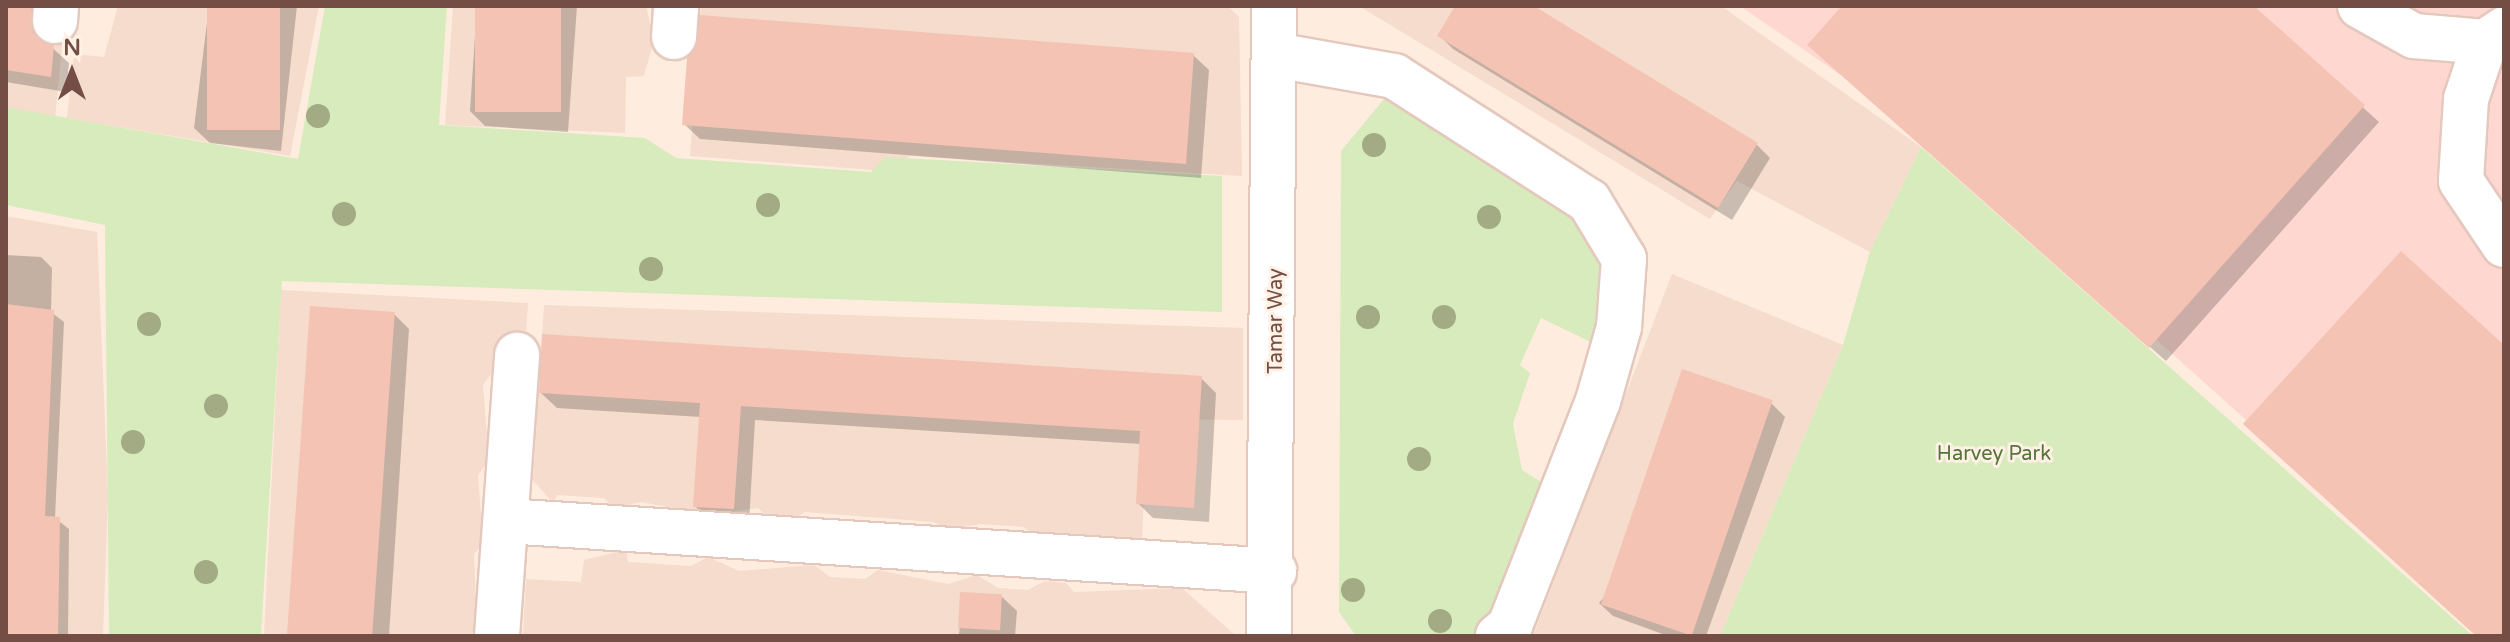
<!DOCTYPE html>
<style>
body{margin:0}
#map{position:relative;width:2510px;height:642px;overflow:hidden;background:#feecde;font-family:"Varela Round",sans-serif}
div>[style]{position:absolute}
.residential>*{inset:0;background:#f5dccc}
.commercial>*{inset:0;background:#ffd7d1}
.green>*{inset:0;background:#d7ebbc}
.shadow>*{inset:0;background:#0003}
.building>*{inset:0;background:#f4c3b4;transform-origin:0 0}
.roads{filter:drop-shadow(2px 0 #e4c8bd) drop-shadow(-2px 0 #e4c8bd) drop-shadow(0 2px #e4c8bd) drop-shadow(0 -2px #e4c8bd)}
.minor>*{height:44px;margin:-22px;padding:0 22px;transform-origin:22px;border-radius:22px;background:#fff}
.trees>*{width:24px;height:24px;margin:-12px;border-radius:50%;background:#a2ab84}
span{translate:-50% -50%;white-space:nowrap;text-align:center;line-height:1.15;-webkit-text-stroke:6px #fff1e5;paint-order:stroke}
.street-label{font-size:20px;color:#744e45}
.park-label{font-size:20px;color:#56753a}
.frame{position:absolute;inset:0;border:8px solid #744e45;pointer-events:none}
.north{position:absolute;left:32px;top:32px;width:80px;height:80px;-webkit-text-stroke:6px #fff1e5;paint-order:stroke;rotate:0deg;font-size:22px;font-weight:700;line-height:32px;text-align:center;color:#744e45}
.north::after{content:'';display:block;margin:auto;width:28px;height:36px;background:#744e45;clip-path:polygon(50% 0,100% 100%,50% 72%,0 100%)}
</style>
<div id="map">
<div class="residential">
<div style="clip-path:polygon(6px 6px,66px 6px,55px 119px,6px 111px)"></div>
<div style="clip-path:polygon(118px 6px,319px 6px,290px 156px,67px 118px,74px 54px,104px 57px)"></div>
<div style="clip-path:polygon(453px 6px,646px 6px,654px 40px,644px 76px,626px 77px,625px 133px,445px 125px)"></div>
<div style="clip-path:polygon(701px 6px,1228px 6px,1239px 17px,1242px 176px,910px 156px,886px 171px,690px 156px)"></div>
<div style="clip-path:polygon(1359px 6px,1721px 6px,1921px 147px,1870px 252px,1737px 181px,1710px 219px)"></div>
<div style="clip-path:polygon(6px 216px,97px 232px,108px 495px,103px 636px,6px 636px)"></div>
<div style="clip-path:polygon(1672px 274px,1843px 345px,1720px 636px,1533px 636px)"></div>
<div style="clip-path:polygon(281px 290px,528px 303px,525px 352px,495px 353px,494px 370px,483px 385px,489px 461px,478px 475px,483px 544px,474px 554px,477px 629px,468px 636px,264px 636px)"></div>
<div style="clip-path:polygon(544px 305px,1243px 328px,1243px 420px,1147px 419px,1142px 542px,1036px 537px,1024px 527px,981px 524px,947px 530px,934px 522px,805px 512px,791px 521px,769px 519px,758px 508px,710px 515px,641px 502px,614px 508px,604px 498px,557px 495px,553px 503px,533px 480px)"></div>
<div style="clip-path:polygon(617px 552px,627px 553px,628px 562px,691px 566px,708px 557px,739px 571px,814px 565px,830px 577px,865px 579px,878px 570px,948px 584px,977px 575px,998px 588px,1028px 590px,1045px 581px,1066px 583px,1074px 592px,1182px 588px,1236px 636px,523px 636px,526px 579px,581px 582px,584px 560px)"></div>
</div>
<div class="commercial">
<div style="clip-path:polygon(1740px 6px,2504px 6px,2504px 636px,2487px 636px,1927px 134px)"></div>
</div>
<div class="green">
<div style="clip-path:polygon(325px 6px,447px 6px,439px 125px,645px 138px,676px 158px,871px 172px,885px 157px,1222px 176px,1222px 312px,282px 281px,261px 636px,109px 636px,105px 225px,6px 205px,6px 107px,298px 159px)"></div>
<div style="clip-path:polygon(1388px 94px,1580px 204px,1607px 280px,1593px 343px,1541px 318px,1520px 365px,1530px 373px,1513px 424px,1522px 470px,1544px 484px,1495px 610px,1475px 636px,1356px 636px,1339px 612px,1341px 151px)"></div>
<div style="clip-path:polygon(1921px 147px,2473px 636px,1720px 636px,1843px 345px,1870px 252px)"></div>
</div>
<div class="shadow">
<div style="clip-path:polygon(6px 6px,33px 6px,47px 20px,48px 44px,69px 63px,66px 92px,6px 82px)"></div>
<div style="clip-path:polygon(209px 6px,297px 6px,281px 151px,210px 143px,194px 128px)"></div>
<div style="clip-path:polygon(477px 6px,577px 6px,568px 132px,485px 126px,470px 111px)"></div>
<div style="clip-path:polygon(1457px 6px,1530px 6px,1756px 144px,1770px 158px,1732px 220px,1453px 49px,1439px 35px)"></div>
<div style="clip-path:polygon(1844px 6px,2251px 6px,2379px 122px,2166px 361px,1825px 60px)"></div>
<div style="clip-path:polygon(1193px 55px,1209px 70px,1201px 178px,700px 139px,684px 124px)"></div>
<div style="clip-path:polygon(6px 255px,41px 257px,52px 268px,51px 312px,64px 322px,55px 518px,69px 529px,68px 636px,6px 636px)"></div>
<div style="clip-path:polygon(394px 314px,409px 329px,389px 636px,290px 636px)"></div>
<div style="clip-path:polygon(1201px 378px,1216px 393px,1209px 522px,1153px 518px,1138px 503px,1141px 444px,755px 420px,749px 523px,710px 521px,695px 506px,701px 417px,557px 408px,541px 393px)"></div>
<div style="clip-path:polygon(1771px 403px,1785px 417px,1706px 636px,1668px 636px,1613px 616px,1599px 603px)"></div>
<div style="clip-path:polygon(962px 594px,1001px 596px,1017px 611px,1015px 636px,959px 636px)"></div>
</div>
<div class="building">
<div style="clip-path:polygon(6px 6px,31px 6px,33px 33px,54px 46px,51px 77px,6px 70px)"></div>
<div style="left:207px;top:6px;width:73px;height:124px"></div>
<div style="left:475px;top:6px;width:86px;height:106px"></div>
<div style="clip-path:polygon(1455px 6px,1534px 6px,1758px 143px,1718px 208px,1437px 36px)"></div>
<div style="clip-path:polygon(1842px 6px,2254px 6px,2365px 105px,2149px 348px,1807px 45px)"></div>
<div style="clip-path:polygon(700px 15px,1194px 53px,1186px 164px,682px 125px,687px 58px)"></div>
<div style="clip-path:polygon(2401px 251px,2504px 345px,2504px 636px,2476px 636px,2243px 424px)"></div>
<div style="clip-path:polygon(6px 304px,54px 310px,45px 516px,60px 517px,58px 636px,6px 636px)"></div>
<div style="left:310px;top:306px;width:85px;height:331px;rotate:4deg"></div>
<div style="clip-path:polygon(542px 334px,1202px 376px,1194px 508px,1136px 504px,1140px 431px,741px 406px,734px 509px,693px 507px,700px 403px,539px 393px)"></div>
<div style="left:1682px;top:369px;width:96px;height:249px;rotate:19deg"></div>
<div style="left:960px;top:592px;width:42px;height:36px;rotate:3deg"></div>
</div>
<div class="roads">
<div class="minor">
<div style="left:2360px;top:6px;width:62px;rotate:29.1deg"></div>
<div style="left:2414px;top:36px;width:71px;rotate:4.8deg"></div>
<div style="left:2485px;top:42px;width:23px;rotate:-34deg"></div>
<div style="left:55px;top:21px;width:15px;rotate:-86deg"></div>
<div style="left:674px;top:37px;width:31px;rotate:-86deg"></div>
<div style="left:2485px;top:42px;width:60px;rotate:108.4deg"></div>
<div style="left:2466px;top:99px;width:82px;rotate:93.5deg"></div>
<div style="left:2461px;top:181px;width:77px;rotate:56.1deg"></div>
<div style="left:1275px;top:55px;width:121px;rotate:10deg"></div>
<div style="left:1394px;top:76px;width:232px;rotate:32.7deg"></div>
<div style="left:1589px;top:201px;width:68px;rotate:58.9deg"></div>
<div style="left:1624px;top:259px;width:68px;rotate:94.2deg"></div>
<div style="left:1619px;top:327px;width:77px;rotate:105.8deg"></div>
<div style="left:1598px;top:401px;width:242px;rotate:111.4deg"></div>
<div style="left:1510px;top:626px;width:16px;rotate:140deg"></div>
<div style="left:506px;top:521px;width:770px;rotate:3.72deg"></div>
<div style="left:497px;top:636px;width:282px;rotate:-85.9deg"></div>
<div style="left:1269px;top:636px;width:630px;rotate:-89.55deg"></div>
</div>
</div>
<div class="trees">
<div style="left:318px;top:116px"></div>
<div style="left:1374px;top:145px"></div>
<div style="left:768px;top:205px"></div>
<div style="left:344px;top:214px"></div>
<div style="left:1489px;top:217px"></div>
<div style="left:651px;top:269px"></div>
<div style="left:1368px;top:317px"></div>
<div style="left:1444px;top:317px"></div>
<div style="left:149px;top:324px"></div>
<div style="left:216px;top:406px"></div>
<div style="left:133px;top:442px"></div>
<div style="left:1419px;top:459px"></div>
<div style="left:206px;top:572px"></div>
<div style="left:1353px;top:590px"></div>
<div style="left:1440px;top:621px"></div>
</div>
<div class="street-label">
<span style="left:1276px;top:321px;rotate:-90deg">Tamar Way</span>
</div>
<div class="park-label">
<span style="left:1994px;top:454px">Harvey Park</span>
</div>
<div class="frame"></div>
<div class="north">N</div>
</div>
